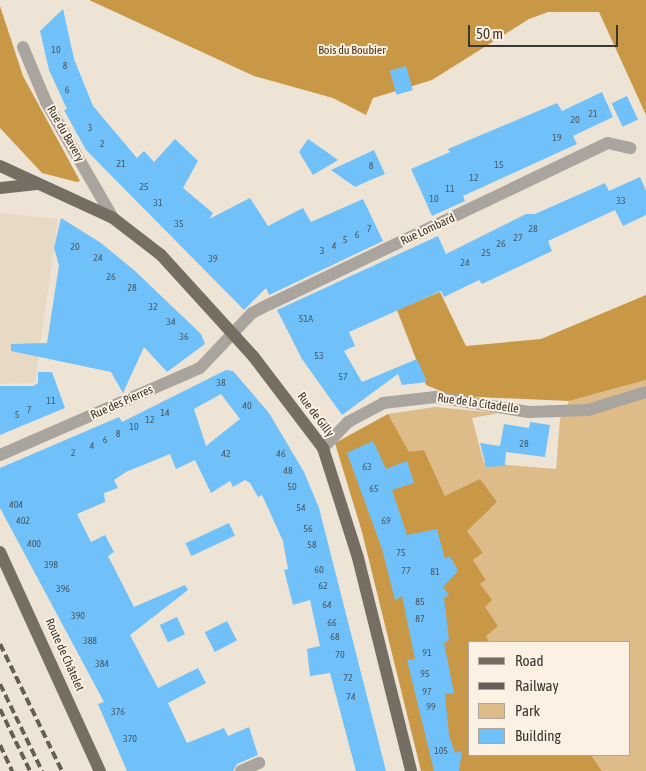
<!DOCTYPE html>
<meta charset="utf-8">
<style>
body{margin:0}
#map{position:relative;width:646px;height:771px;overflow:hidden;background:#eee4d5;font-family:"Asap Condensed",sans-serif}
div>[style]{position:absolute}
.built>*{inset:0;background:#e7d9c3}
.green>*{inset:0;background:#debc89}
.forest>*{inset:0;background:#c99846}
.building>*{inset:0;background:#70c0fa;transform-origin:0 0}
.minor>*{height:12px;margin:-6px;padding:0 6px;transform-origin:6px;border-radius:6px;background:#a9a49e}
.major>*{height:12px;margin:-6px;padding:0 6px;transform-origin:6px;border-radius:6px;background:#766e63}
.rail>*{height:4px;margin-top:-2px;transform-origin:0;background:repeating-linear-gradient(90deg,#645e56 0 8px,transparent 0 12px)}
span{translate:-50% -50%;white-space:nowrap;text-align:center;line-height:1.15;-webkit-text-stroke:4px #fcf1e2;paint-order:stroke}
.number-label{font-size:10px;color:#485963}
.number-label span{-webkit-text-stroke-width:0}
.park-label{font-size:12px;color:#483310}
.street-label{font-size:12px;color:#3b3731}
.legend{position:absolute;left:468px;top:641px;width:162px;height:115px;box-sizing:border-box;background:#fcf1e2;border:1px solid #afa79b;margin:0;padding:6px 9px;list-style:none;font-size:15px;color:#3b3731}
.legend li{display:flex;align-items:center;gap:10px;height:25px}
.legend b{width:25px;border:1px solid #afa79b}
.scale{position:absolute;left:468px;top:25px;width:150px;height:22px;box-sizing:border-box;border:2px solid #3b3731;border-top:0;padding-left:6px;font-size:15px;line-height:18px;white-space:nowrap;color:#3b3731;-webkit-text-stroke:4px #fcf1e2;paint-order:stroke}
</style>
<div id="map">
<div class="built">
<div style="clip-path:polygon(0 213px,58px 219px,35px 383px,0 384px)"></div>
</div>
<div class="green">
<div style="clip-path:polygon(646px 380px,646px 771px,602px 771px,591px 755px,630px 755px,630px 642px,489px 642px,485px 636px,498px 626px,484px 607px,480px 584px,486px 580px,473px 560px,483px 553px,466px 531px,497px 502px,445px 496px,424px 450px,409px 453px,388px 414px,435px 407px,499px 413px,472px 418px,484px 463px,556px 469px,560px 419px,569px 401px)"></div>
</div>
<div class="forest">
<div style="clip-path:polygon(89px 0,646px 0,646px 115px,599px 12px,548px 12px,529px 19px,432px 80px,373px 98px,366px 115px,333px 98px,254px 76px)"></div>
<div style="clip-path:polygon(0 6px,23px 76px,80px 181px,77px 182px,42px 173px,0 128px)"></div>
<div style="clip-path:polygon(440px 292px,466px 346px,541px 339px,646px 295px,646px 380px,569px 401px,453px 396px,426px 385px,397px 310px)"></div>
<div style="clip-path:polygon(388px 414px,409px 452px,424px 450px,445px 496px,480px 479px,497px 502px,467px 531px,483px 553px,473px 560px,486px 580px,480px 584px,492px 600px,485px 607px,498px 626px,486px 636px,489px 642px,470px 642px,470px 755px,591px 755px,602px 771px,421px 771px,362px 532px,335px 443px)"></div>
</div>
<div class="building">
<div style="clip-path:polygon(63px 9px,74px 59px,93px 106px,137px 158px,144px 151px,154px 162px,175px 139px,198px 161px,183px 188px,213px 213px,209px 219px,250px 198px,268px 226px,303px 208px,311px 222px,363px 199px,383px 241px,269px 295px,266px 288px,244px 310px,86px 150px,64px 110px,67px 109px,49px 70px,40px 31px)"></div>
<div style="left:406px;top:66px;width:25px;height:17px;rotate:74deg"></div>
<div style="clip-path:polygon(602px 92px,613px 117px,573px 136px,577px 144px,463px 196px,465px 201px,432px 216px,411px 169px,450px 152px,448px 149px,557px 103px,562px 111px)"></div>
<div style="left:627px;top:96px;width:26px;height:17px;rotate:65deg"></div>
<div style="clip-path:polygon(308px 139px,324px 150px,338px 160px,313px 175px,299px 152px)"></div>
<div style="clip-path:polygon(374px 150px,385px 174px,368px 181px,355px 187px,331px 170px)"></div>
<div style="clip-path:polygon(640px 177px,646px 191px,646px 215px,623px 226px,615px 210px,548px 241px,552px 251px,482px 284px,479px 280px,444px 297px,441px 291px,349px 332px,355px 346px,344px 351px,362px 382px,417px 359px,427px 382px,402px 385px,398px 374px,342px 415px,302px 359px,277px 310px,438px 236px,446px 254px,526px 214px,535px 214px,605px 183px,609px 191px)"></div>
<div style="clip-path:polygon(61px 218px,101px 243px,135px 271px,201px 334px,205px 344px,167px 372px,144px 347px,123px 393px,111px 372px,11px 351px,11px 344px,47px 343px,59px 265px,54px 248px)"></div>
<div style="clip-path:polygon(evenodd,226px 370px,233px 371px,269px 413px,304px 472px,319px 508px,386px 771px,356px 771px,330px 673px,310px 676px,307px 649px,320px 646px,310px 600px,293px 605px,284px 570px,288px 569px,283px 541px,262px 495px,258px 497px,250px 483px,245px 480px,233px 487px,230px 481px,211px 493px,195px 460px,176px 469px,170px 454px,126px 472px,114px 480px,118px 488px,104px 493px,105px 502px,77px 514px,91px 542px,105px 535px,114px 552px,108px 556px,134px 607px,185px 585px,188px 590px,130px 635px,158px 688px,198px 668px,206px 683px,168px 703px,187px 743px,224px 728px,228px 736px,249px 727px,258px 755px,237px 764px,233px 771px,127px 771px,98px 704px,104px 702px,0 508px,0 468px,119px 417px,122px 422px,226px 370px,221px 394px,240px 419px,206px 446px,194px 409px,221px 394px)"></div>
<div style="clip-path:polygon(38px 372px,52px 372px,65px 408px,0 435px,0 386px,33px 386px,38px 383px)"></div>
<div style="clip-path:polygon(530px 422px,550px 425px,545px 457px,506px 452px,505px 466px,486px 467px,480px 443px,500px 446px,504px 424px,529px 428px)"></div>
<div style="clip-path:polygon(373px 441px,386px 469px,407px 461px,414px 483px,392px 490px,407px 535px,437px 529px,445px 559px,450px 556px,458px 571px,443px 587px,449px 595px,444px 598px,449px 640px,444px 643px,454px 693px,445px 694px,449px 735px,455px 753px,462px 751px,459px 771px,434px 771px,407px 660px,415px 659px,402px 596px,395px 600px,382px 549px,347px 453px)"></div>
<div style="left:229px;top:523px;width:14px;height:48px;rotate:65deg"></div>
<div style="left:177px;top:617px;width:19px;height:19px;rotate:65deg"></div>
<div style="left:227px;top:621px;width:22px;height:25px;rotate:63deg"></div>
</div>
<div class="minor">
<div style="left:23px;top:47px;width:60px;rotate:67.3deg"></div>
<div style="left:46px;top:102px;width:134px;rotate:60deg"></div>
<div style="left:323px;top:448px;width:36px;rotate:-46deg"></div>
<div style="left:348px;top:422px;width:40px;rotate:-28deg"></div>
<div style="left:383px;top:403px;width:53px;rotate:-6.5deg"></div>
<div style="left:436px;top:397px;width:94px;rotate:9.2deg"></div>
<div style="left:529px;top:412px;width:59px;rotate:-1.9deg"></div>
<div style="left:588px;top:410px;width:61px;rotate:-17.2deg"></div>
<div style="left:0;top:455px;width:218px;rotate:-23.5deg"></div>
<div style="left:200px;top:368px;width:76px;rotate:-46.6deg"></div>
<div style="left:252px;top:313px;width:20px;rotate:-27deg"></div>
<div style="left:270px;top:304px;width:374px;rotate:-25.5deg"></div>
<div style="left:608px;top:143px;width:23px;rotate:13deg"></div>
<div style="left:241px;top:771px;width:20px;rotate:-24deg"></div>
</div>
<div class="major">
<div style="left:0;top:166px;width:124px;rotate:24.7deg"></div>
<div style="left:113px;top:218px;width:61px;rotate:37.6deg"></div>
<div style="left:161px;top:255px;width:137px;rotate:47.7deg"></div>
<div style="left:253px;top:356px;width:116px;rotate:52.7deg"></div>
<div style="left:323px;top:448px;width:115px;rotate:72.3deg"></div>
<div style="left:358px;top:558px;width:219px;rotate:76deg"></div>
<div style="left:0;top:188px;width:37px;rotate:-6deg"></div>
<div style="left:0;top:552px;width:241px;rotate:65.5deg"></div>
</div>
<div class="rail">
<div style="left:0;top:644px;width:141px;rotate:64deg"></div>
<div style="left:0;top:684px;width:97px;rotate:64.2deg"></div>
<div style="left:0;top:709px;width:69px;rotate:64.2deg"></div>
<div style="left:0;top:745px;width:29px;rotate:65deg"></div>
</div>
<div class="number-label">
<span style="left:56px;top:50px">10</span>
<span style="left:65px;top:66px">8</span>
<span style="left:67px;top:90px">6</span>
<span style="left:593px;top:114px">21</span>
<span style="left:575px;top:120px">20</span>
<span style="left:90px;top:128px">3</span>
<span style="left:557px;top:138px">19</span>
<span style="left:102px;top:144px">2</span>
<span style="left:121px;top:164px">21</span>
<span style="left:499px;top:165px">15</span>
<span style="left:371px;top:166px">8</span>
<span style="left:474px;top:178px">12</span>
<span style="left:144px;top:187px">25</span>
<span style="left:450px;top:189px">11</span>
<span style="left:434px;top:199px">10</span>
<span style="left:621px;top:201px">33</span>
<span style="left:158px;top:203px">31</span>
<span style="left:179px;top:224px">35</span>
<span style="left:369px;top:229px">7</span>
<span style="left:533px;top:229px">28</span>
<span style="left:357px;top:235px">6</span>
<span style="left:518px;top:238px">27</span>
<span style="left:345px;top:240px">5</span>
<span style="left:501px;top:244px">26</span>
<span style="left:334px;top:246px">4</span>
<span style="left:75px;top:247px">20</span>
<span style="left:322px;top:251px">3</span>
<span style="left:486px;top:253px">25</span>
<span style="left:98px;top:258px">24</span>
<span style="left:213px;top:259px">39</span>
<span style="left:465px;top:263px">24</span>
<span style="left:111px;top:277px">26</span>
<span style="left:132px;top:288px">28</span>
<span style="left:153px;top:307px">32</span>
<span style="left:306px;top:319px">51A</span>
<span style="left:171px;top:322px">34</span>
<span style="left:184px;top:337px">36</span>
<span style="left:319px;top:356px">53</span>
<span style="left:343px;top:377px">57</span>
<span style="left:221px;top:383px">38</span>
<span style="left:51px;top:401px">11</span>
<span style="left:247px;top:406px">40</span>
<span style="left:29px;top:410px">7</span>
<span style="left:165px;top:413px">14</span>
<span style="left:17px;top:415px">5</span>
<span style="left:150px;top:420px">12</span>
<span style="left:134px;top:427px">10</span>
<span style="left:118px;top:434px">8</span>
<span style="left:105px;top:440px">6</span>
<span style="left:524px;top:444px">28</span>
<span style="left:92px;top:446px">4</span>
<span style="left:73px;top:453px">2</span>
<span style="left:226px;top:454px">42</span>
<span style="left:281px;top:454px">46</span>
<span style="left:367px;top:467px">63</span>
<span style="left:288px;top:471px">48</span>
<span style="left:292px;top:487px">50</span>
<span style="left:374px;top:489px">65</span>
<span style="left:16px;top:505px">404</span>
<span style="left:301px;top:508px">54</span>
<span style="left:23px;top:521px">402</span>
<span style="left:386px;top:521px">69</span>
<span style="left:308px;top:529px">56</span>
<span style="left:34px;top:544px">400</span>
<span style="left:312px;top:545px">58</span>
<span style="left:401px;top:553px">75</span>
<span style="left:51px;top:565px">398</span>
<span style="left:319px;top:570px">60</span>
<span style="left:406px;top:571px">77</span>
<span style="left:435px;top:572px">81</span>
<span style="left:323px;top:586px">62</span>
<span style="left:63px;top:589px">396</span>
<span style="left:420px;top:602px">85</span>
<span style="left:327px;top:605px">64</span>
<span style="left:78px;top:616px">390</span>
<span style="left:420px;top:619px">87</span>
<span style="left:332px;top:623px">66</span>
<span style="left:335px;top:637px">68</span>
<span style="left:90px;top:641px">388</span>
<span style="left:427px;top:653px">91</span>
<span style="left:340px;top:655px">70</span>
<span style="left:102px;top:664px">384</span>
<span style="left:425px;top:674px">95</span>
<span style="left:348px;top:678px">72</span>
<span style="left:427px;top:692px">97</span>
<span style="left:351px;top:697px">74</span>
<span style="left:431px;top:707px">99</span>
<span style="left:118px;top:712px">376</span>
<span style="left:130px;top:739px">370</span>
<span style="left:441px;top:751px">105</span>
</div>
<div class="park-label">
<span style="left:352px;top:51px">Bois du Boubier</span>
</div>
<div class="street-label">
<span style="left:65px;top:134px;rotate:60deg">Rue du Bavery</span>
<span style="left:428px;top:230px;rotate:-25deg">Rue Lombard</span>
<span style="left:122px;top:403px;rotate:-24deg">Rue des Pierres</span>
<span style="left:478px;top:404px;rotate:8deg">Rue de la Citadelle</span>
<span style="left:315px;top:415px;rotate:53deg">Rue de Gilly</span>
<span style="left:64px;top:655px;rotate:66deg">Route de Châtelet</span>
</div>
<ul class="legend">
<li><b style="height:6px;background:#766e63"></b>Road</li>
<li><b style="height:6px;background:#645e56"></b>Railway</li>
<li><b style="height:14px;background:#debc89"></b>Park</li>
<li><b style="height:14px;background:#70c0fa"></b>Building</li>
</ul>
<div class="scale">50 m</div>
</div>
